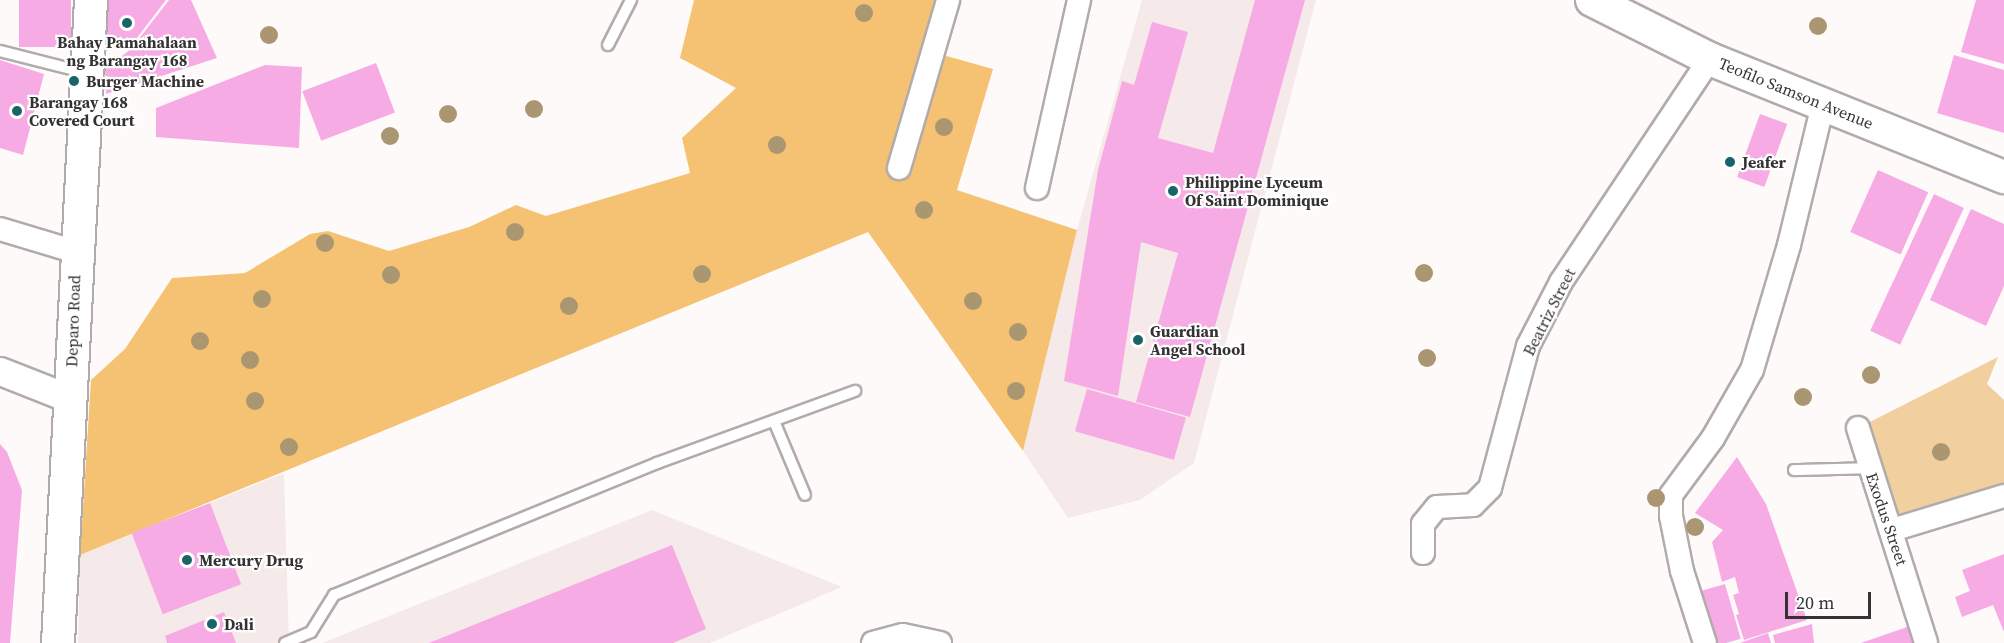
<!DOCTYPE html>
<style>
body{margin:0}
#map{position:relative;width:2004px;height:643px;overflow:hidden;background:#fffafa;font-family:"Source Serif 4",serif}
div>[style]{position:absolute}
.built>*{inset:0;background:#f6e9ea}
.green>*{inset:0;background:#f1cf9e}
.forest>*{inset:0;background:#f5c273}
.building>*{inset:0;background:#f6abe5;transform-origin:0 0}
.roads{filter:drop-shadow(2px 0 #b1abab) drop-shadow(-2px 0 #b1abab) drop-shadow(0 2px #b1abab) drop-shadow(0 -2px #b1abab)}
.service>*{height:10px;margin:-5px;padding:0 5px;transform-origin:5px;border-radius:5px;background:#fff}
.minor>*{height:22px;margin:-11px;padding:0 11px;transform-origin:11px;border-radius:11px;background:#fff}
.tertiary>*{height:27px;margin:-13.5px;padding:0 13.5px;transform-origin:13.5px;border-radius:13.5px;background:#fff}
.secondary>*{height:32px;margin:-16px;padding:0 16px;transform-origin:16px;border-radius:16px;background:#fff}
.trees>*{width:18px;height:18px;margin:-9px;border-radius:50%;background:#aa9670}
.dots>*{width:16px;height:16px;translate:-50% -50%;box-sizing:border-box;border:3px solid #fff;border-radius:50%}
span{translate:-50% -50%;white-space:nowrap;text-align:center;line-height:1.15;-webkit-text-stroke:4.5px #fff;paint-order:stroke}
.poi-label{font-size:16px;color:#343232;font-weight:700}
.left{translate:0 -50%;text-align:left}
.street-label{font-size:16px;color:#343232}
.scale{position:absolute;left:1785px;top:592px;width:86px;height:27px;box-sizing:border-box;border:3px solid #343232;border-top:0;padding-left:8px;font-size:18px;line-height:21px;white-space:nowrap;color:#343232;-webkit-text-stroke:4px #fff;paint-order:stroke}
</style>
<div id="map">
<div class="built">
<div style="clip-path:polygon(1142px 0,1316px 0,1194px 463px,1140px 500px,1068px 518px,1023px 451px,1077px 230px)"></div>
<div style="clip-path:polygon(284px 473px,289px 643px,78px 643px,80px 555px)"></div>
<div style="clip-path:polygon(652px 510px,842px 587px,710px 643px,322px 643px)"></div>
</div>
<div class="green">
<div style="clip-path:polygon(1998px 357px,1987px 384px,2004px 400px,2004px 496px,1892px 530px,1858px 428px)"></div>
</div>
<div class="forest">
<div style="clip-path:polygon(694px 0,941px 0,925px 50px,993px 69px,957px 190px,1077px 230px,1023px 451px,868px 232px,80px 555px,91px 380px,125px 349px,172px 278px,245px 273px,310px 234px,328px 231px,389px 251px,469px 227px,516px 205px,546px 216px,690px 173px,682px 138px,736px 88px,680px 58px)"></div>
</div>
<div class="building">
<div style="left:19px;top:0;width:52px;height:47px"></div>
<div style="clip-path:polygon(107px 0,166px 0,130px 47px,104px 46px)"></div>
<div style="clip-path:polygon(169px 0,191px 0,217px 58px,106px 94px,105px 69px,131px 49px)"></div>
<div style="clip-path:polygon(1255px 0,1305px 0,1190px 417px,1136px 402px,1178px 253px,1141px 242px,1118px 396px,1064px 381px,1098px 170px,1122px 81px,1134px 85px,1152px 22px,1188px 32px,1158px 138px,1213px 153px)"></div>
<div style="clip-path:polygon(1976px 0,2004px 0,2004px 64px,1961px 52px)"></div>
<div style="clip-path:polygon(1954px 55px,2004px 70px,2004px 133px,1937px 113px)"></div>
<div style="clip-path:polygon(0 60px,44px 74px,23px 155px,0 148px)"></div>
<div style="left:376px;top:63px;width:53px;height:79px;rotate:69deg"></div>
<div style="clip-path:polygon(265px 65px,302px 67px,299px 148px,156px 137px,156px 108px)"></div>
<div style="left:1760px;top:114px;width:29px;height:67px;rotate:20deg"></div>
<div style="left:1878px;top:170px;width:55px;height:68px;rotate:24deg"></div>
<div style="left:1934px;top:194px;width:33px;height:151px;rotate:25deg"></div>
<div style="clip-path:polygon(1971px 209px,2004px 224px,2004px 286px,1986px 326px,1930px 300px)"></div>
<div style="left:1087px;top:389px;width:103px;height:44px;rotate:16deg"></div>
<div style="clip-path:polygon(0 444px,7px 452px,22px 490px,10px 643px,0 643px)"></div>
<div style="clip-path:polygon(1737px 457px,1766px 504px,1807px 620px,1744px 640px,1736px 615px,1739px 614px,1733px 595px,1739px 593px,1735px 577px,1722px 582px,1712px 542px,1723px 530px,1695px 513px)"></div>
<div style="left:210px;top:503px;width:87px;height:84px;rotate:69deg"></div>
<div style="clip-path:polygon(672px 545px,706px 629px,673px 643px,429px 643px)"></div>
<div style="clip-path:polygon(2004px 554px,2004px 632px,1993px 605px,1962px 617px,1955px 597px,1970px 591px,1962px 570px)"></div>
<div style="left:1725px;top:584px;width:57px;height:30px;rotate:74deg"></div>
<div style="clip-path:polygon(224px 612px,236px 643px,167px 643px,165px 636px)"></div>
<div style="clip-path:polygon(1812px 624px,1814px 643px,1775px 643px,1773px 635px)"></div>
<div style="clip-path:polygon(1910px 626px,1915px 643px,1861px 643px)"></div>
<div style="clip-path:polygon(1768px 633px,1771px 643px,1740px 643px)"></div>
</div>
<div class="roads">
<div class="service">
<div style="left:608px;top:45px;width:51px;rotate:-62.9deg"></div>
<div style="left:0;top:51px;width:86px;rotate:14.2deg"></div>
<div style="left:774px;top:421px;width:80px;rotate:67.3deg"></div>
<div style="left:1794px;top:470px;width:76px;rotate:-1.5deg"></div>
<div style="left:285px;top:643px;width:28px;rotate:-23deg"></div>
<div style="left:311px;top:632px;width:44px;rotate:-58.1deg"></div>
<div style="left:334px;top:595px;width:349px;rotate:-22.2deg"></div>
<div style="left:657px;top:463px;width:211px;rotate:-20deg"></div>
</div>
<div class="minor">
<div style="left:899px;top:168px;width:175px;rotate:-73.7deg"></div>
<div style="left:1037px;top:188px;width:193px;rotate:-77.4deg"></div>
<div style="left:0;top:229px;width:79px;rotate:16.8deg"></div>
<div style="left:1858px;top:428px;width:225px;rotate:72.4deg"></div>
<div style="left:1892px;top:530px;width:117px;rotate:-16.9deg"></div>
<div style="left:1423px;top:553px;width:29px;rotate:-90deg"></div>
<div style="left:1423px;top:524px;width:22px;rotate:-51deg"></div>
<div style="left:1437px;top:507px;width:36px;rotate:-3deg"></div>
<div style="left:1473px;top:505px;width:24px;rotate:-45deg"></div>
<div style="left:1490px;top:488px;width:147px;rotate:-75deg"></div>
<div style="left:1528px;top:346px;width:72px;rotate:-62.7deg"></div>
<div style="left:1561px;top:282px;width:268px;rotate:-56.3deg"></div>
<div style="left:873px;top:643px;width:31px;rotate:-15deg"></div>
<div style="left:903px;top:635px;width:38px;rotate:12deg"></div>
<div style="left:1705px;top:643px;width:76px;rotate:-107.7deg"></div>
<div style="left:1682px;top:571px;width:56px;rotate:-101.3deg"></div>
<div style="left:1671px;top:516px;width:21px;rotate:-90deg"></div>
<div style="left:1671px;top:495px;width:71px;rotate:-53.6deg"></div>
<div style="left:1713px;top:438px;width:78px;rotate:-60.2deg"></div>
<div style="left:1752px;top:370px;width:130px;rotate:-73.5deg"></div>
<div style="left:1789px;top:245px;width:145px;rotate:-76.4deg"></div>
</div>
<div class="tertiary">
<div style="left:0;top:371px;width:76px;rotate:21.5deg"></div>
</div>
<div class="secondary">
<div style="left:1592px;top:0;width:132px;rotate:26.6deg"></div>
<div style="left:1710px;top:59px;width:317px;rotate:21.9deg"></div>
<div style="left:58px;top:643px;width:644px;rotate:-87.06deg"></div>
</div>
</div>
<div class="trees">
<div style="left:864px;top:13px"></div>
<div style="left:1818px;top:26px"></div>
<div style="left:269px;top:35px"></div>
<div style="left:534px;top:109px"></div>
<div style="left:448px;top:114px"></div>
<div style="left:944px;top:127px"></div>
<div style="left:390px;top:136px"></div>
<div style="left:777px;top:145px"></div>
<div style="left:924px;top:210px"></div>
<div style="left:515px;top:232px"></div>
<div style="left:325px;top:243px"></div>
<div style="left:1424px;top:273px"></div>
<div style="left:702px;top:274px"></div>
<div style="left:391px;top:275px"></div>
<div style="left:262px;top:299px"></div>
<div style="left:973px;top:301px"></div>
<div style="left:569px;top:306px"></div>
<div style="left:1018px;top:332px"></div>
<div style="left:200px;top:341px"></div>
<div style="left:1427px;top:358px"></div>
<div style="left:250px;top:360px"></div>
<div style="left:1871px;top:375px"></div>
<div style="left:1016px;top:391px"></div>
<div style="left:1803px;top:397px"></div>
<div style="left:255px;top:401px"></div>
<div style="left:289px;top:447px"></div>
<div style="left:1941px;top:452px"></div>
<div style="left:1656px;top:498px"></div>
<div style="left:1695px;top:527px"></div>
</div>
<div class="dots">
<div style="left:127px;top:23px;background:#176569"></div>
<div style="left:74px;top:81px;background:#176569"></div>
<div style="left:17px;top:111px;background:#176569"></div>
<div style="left:1730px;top:162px;background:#176569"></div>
<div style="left:1173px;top:191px;background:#176569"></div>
<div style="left:1138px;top:340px;background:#176569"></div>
<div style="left:187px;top:560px;background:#176569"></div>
<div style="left:212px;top:624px;background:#176569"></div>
</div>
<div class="poi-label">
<span style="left:127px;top:51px">Bahay Pamahalaan<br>ng Barangay 168</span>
<span class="left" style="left:86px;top:81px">Burger Machine</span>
<span class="left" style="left:29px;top:111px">Barangay 168<br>Covered Court</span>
<span class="left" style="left:1742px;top:162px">Jeafer</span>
<span class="left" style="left:1185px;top:191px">Philippine Lyceum<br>Of Saint Dominique</span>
<span class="left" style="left:1150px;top:340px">Guardian<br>Angel School</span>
<span class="left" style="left:199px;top:560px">Mercury Drug</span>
<span class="left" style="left:224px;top:624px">Dali</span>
</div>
<div class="street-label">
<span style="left:1796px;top:93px;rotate:22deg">Teofilo Samson Avenue</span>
<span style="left:1549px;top:312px;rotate:-63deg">Beatriz Street</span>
<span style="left:73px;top:321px;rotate:-88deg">Deparo Road</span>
<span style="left:1887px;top:519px;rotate:71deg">Exodus Street</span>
</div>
<div class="scale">20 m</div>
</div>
